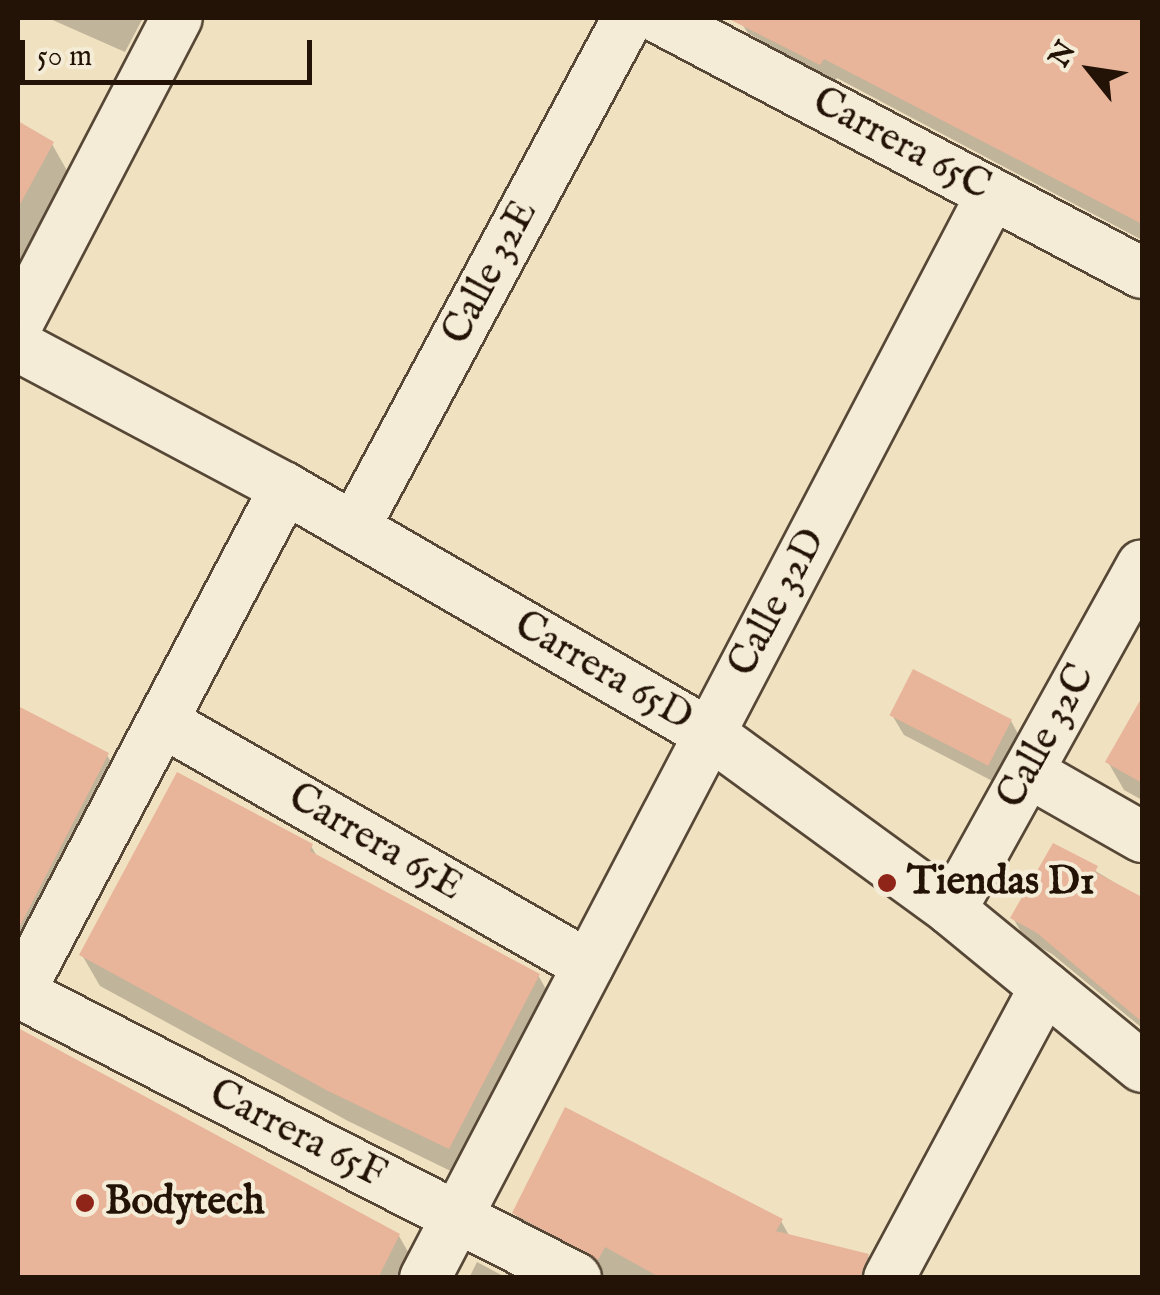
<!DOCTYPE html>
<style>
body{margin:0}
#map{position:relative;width:1160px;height:1295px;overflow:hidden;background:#f0e2c1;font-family:"IM FELL English",serif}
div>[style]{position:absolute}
.shadow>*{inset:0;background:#0003}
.building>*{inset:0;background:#e8b49a;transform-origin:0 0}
.roads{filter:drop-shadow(2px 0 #564736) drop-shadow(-2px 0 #564736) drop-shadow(0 2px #564736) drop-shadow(0 -2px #564736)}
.minor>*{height:50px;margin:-25px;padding:0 25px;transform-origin:25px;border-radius:25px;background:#f5ecd7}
.dots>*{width:28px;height:28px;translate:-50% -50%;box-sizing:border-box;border:5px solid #f5ecd7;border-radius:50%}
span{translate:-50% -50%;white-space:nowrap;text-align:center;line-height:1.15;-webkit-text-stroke:8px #f5ecd7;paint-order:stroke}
.street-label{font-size:40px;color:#231307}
.poi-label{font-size:40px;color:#231307;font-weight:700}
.left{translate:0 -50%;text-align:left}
.frame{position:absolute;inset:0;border:20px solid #231307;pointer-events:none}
.north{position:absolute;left:1040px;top:20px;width:100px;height:100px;-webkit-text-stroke:8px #f5ecd7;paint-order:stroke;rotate:300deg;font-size:28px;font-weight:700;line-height:40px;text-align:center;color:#231307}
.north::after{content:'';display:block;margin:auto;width:35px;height:45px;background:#231307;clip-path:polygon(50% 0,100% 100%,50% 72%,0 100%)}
.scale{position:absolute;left:20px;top:40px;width:292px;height:45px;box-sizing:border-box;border:5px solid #231307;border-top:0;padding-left:12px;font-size:30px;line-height:35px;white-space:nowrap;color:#231307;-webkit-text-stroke:8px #f5ecd7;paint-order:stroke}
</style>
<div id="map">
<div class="shadow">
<div style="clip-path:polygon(48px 18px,143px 18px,125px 52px)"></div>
<div style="clip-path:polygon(738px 18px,1142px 18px,1142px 240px,837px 78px,832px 85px,771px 53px,765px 43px,748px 33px)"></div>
<div style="clip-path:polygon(18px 124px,52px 144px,74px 183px,18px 285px)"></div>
<div style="clip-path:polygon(1142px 702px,1142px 800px,1124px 790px,1108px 762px)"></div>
<div style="clip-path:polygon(18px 710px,107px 755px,127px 790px,18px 944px)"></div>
<div style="clip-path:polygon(892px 715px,1011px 721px,1022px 741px,1000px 785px,904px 735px)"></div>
<div style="clip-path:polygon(311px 846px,318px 858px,538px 975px,556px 1007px,467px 1179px,348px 1121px,100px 986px,82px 955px)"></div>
<div style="clip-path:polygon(1054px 846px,1142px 899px,1142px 1028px,1052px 954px,1025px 939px,1013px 918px)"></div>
<div style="clip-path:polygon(18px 1031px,399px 1236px,419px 1271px,415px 1278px,18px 1278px)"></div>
<div style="clip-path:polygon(515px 1213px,781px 1221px,790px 1237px,868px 1256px,880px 1278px,590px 1278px,535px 1247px)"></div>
<div style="clip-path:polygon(477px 1262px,507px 1278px,469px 1278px)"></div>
</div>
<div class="building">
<div style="clip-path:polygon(727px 18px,1142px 18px,1142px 224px,824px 59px,820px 65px)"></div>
<div style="clip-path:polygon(18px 121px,54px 142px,18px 208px)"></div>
<div style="left:913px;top:669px;width:111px;height:52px;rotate:27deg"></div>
<div style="clip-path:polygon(1142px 697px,1142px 783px,1105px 762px)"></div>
<div style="clip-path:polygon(18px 706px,109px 753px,18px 930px)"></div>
<div style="clip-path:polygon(177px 772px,313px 844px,310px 851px,540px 974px,449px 1149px,328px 1091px,79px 955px)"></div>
<div style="clip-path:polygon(1053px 843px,1098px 866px,1095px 872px,1142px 897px,1142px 1022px,1037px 933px,1010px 918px)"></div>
<div style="clip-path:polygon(18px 1028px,400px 1234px,378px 1278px,18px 1278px)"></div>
<div style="clip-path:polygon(565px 1107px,783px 1219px,776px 1231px,869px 1254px,860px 1278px,661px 1278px,605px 1247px,598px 1260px,512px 1213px)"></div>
</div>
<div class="roads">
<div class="minor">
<div style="left:659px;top:18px;width:546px;rotate:27.83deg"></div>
<div style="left:18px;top:323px;width:344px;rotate:-62.5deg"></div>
<div style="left:18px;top:346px;width:302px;rotate:28deg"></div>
<div style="left:285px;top:488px;width:491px;rotate:30.1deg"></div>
<div style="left:710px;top:734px;width:298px;rotate:36.1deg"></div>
<div style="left:951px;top:910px;width:247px;rotate:39.4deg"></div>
<div style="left:354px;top:528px;width:579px;rotate:-61.75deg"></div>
<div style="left:163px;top:722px;width:490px;rotate:29.8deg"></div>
<div style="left:1028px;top:772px;width:131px;rotate:29.7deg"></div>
<div style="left:951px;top:910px;width:394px;rotate:-61deg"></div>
<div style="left:18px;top:992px;width:627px;rotate:27.14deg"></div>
<div style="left:19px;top:993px;width:571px;rotate:-62.22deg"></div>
<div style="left:425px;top:1278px;width:1223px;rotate:-62.39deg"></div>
<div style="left:889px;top:1278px;width:330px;rotate:-61.8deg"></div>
</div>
</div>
<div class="dots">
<div style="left:887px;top:883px;background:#8f2418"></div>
<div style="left:85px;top:1203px;background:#8f2418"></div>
</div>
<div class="street-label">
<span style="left:901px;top:145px;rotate:28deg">Carrera 65C</span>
<span style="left:491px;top:273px;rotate:-62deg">Calle 32E</span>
<span style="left:778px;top:603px;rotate:-62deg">Calle 32D</span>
<span style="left:603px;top:672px;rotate:30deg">Carrera 65D</span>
<span style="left:1047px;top:737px;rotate:-61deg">Calle 32C</span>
<span style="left:375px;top:843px;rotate:30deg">Carrera 65E</span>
<span style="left:297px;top:1135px;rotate:27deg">Carrera 65F</span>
</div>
<div class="poi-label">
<span class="left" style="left:907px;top:883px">Tiendas D1</span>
<span class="left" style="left:105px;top:1203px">Bodytech</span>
</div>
<div class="frame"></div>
<div class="north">N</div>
<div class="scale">50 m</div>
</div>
